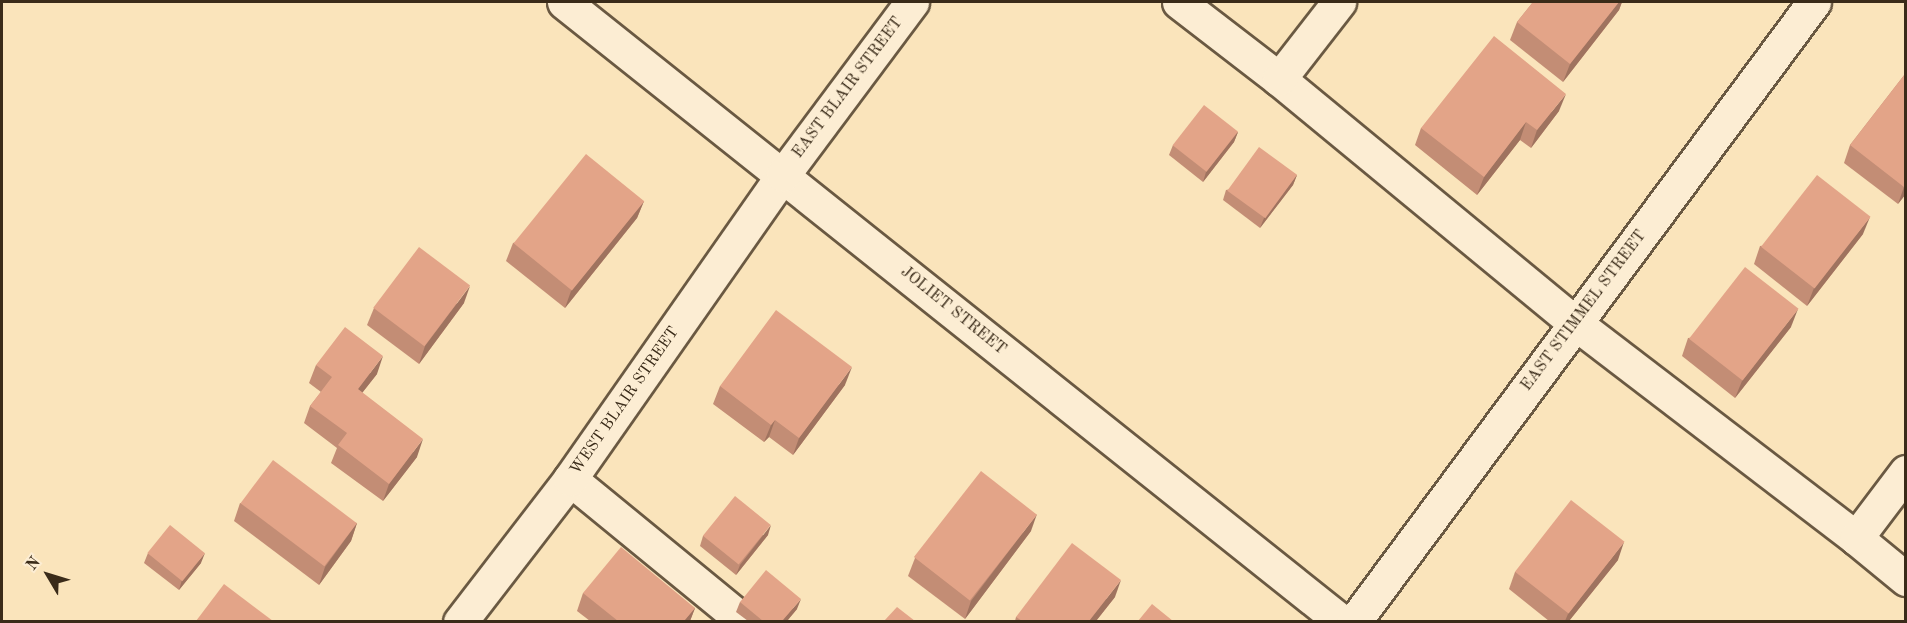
<!DOCTYPE html>
<style>
body{margin:0}
#map{position:relative;width:1907px;height:623px;overflow:hidden;background:#fae4bb;font-family:"Old Standard TT",serif}
div>[style]{position:absolute}
.roads{filter:drop-shadow(2px 0 #6a5942) drop-shadow(-2px 0 #6a5942) drop-shadow(0 2px #6a5942) drop-shadow(0 -2px #6a5942)}
.minor>*{height:33px;margin:-16.5px;padding:0 16.5px;transform-origin:16.5px;border-radius:16.5px;background:#fcedd3}
.wall>*{inset:0;background:#c38d75}
.shaded-wall>*{inset:0;background:#9f735f}
.building>*{inset:0;background:#e3a488;transform-origin:0 0}
span{translate:-50% -50%;white-space:nowrap;text-align:center;line-height:1.15;-webkit-text-stroke:6px #fcedd3;paint-order:stroke}
.street-label{font-size:16px;color:#3a2b19}
.frame{position:absolute;inset:0;border:3px solid #3a2b19;pointer-events:none}
.north{position:absolute;left:18px;top:545px;width:60px;height:60px;-webkit-text-stroke:4px #fcedd3;paint-order:stroke;rotate:308deg;font-size:16px;font-weight:700;line-height:24px;text-align:center;color:#3a2b19}
.north::after{content:'';display:block;margin:auto;width:21px;height:27px;background:#3a2b19;clip-path:polygon(50% 0,100% 100%,50% 72%,0 100%)}
</style>
<div id="map">
<div class="roads">
<div class="minor">
<div style="left:564px;top:2px;width:995px;rotate:38.55deg"></div>
<div style="left:1179px;top:2px;width:126px;rotate:37.6deg"></div>
<div style="left:1279px;top:79px;width:384px;rotate:39.5deg"></div>
<div style="left:1575px;top:323px;width:354px;rotate:37.4deg"></div>
<div style="left:1856px;top:538px;width:65px;rotate:39.4deg"></div>
<div style="left:1279px;top:79px;width:98px;rotate:-52.1deg"></div>
<div style="left:570px;top:479px;width:226px;rotate:39.3deg"></div>
<div style="left:1856px;top:538px;width:83px;rotate:-52.9deg"></div>
<div style="left:460px;top:622px;width:180px;rotate:-52.4deg"></div>
<div style="left:570px;top:479px;width:371px;rotate:-55deg"></div>
<div style="left:783px;top:175px;width:216px;rotate:-53.3deg"></div>
<div style="left:1354px;top:622px;width:772px;rotate:-53.43deg"></div>
</div>
</div>
<div class="wall">
<div style="clip-path:polygon(1533px 2px,1622px 2px,1619px 10px,1563px 82px,1510px 40px,1517px 22px)"></div>
<div style="clip-path:polygon(1905px 74px,1905px 195px,1898px 204px,1844px 163px,1850px 145px)"></div>
<div style="clip-path:polygon(1559px 111px,1531px 148px,1520px 140px,1477px 195px,1415px 145px,1421px 128px)"></div>
<div style="clip-path:polygon(1238px 132px,1234px 142px,1203px 182px,1169px 155px,1173px 145px)"></div>
<div style="clip-path:polygon(1297px 175px,1293px 185px,1260px 228px,1223px 200px,1226px 190px)"></div>
<div style="clip-path:polygon(644px 201px,637px 218px,565px 308px,506px 261px,513px 243px)"></div>
<div style="clip-path:polygon(1863px 234px,1807px 306px,1754px 264px,1760px 246px)"></div>
<div style="clip-path:polygon(464px 303px,419px 364px,367px 325px,374px 308px)"></div>
<div style="clip-path:polygon(1791px 327px,1735px 398px,1682px 356px,1688px 338px)"></div>
<div style="clip-path:polygon(316px 365px,377px 374px,362px 393px,417px 457px,383px 501px,331px 463px,337px 448px,304px 423px,310px 406px,321px 392px,309px 383px)"></div>
<div style="clip-path:polygon(845px 385px,793px 455px,769px 437px,764px 442px,713px 404px,720px 386px)"></div>
<div style="clip-path:polygon(240px 503px,357px 523px,351px 541px,319px 585px,234px 521px)"></div>
<div style="clip-path:polygon(1031px 531px,965px 619px,908px 576px,915px 558px)"></div>
<div style="clip-path:polygon(768px 535px,736px 575px,700px 546px,703px 536px)"></div>
<div style="clip-path:polygon(148px 553px,201px 563px,179px 590px,144px 563px)"></div>
<div style="clip-path:polygon(1618px 560px,1569px 621px,1549px 621px,1509px 589px,1515px 572px)"></div>
<div style="clip-path:polygon(583px 593px,695px 608px,690px 621px,590px 621px,577px 611px)"></div>
<div style="clip-path:polygon(1115px 597px,1096px 621px,1015px 621px,1016px 617px)"></div>
<div style="clip-path:polygon(740px 602px,797px 609px,787px 621px,748px 621px,736px 612px)"></div>
</div>
<div class="shaded-wall">
<div style="clip-path:polygon(1619px 2px,1622px 2px,1619px 10px,1563px 82px,1570px 64px)"></div>
<div style="clip-path:polygon(1566px 94px,1559px 111px,1531px 148px,1537px 130px)"></div>
<div style="clip-path:polygon(1526px 122px,1520px 140px,1477px 195px,1484px 177px)"></div>
<div style="clip-path:polygon(1238px 132px,1234px 142px,1203px 182px,1206px 172px)"></div>
<div style="clip-path:polygon(1297px 175px,1293px 185px,1260px 228px,1264px 218px)"></div>
<div style="clip-path:polygon(1905px 185px,1905px 195px,1898px 204px,1904px 187px)"></div>
<div style="clip-path:polygon(644px 201px,637px 218px,565px 308px,571px 291px)"></div>
<div style="clip-path:polygon(1870px 217px,1863px 234px,1807px 306px,1814px 288px)"></div>
<div style="clip-path:polygon(470px 286px,464px 303px,419px 364px,425px 346px)"></div>
<div style="clip-path:polygon(1798px 309px,1791px 327px,1735px 398px,1742px 381px)"></div>
<div style="clip-path:polygon(383px 356px,377px 374px,351px 407px,358px 389px)"></div>
<div style="clip-path:polygon(852px 367px,845px 385px,793px 455px,799px 438px)"></div>
<div style="clip-path:polygon(775px 420px,769px 437px,764px 442px,771px 425px)"></div>
<div style="clip-path:polygon(423px 439px,417px 457px,383px 501px,389px 484px)"></div>
<div style="clip-path:polygon(1037px 514px,1031px 531px,965px 619px,971px 601px)"></div>
<div style="clip-path:polygon(357px 523px,351px 541px,319px 585px,325px 567px)"></div>
<div style="clip-path:polygon(771px 525px,768px 535px,736px 575px,740px 565px)"></div>
<div style="clip-path:polygon(1624px 542px,1618px 560px,1569px 621px,1565px 621px,1568px 614px)"></div>
<div style="clip-path:polygon(205px 553px,201px 563px,179px 590px,182px 580px)"></div>
<div style="clip-path:polygon(1121px 580px,1115px 597px,1096px 621px,1089px 621px)"></div>
<div style="clip-path:polygon(801px 599px,797px 609px,787px 621px,782px 621px)"></div>
<div style="clip-path:polygon(695px 608px,690px 621px,684px 621px)"></div>
</div>
<div class="building">
<div style="clip-path:polygon(1533px 2px,1619px 2px,1570px 64px,1517px 22px)"></div>
<div style="clip-path:polygon(1494px 36px,1566px 94px,1537px 130px,1526px 122px,1484px 177px,1421px 128px)"></div>
<div style="clip-path:polygon(1905px 74px,1905px 185px,1904px 187px,1850px 145px)"></div>
<div style="left:1204px;top:105px;width:43px;height:51px;rotate:38deg"></div>
<div style="left:1259px;top:147px;width:47px;height:54px;rotate:36deg"></div>
<div style="left:586px;top:154px;width:75px;height:115px;rotate:39deg"></div>
<div style="left:1817px;top:175px;width:68px;height:91px;rotate:38deg"></div>
<div style="left:419px;top:247px;width:64px;height:76px;rotate:37deg"></div>
<div style="left:1745px;top:267px;width:68px;height:91px;rotate:38deg"></div>
<div style="clip-path:polygon(776px 310px,852px 367px,799px 438px,775px 420px,771px 425px,720px 386px)"></div>
<div style="clip-path:polygon(345px 327px,383px 356px,358px 389px,423px 439px,389px 484px,338px 445px,347px 433px,310px 406px,332px 377px,316px 365px)"></div>
<div style="left:273px;top:460px;width:105px;height:54px;rotate:37deg"></div>
<div style="left:981px;top:471px;width:71px;height:109px;rotate:38deg"></div>
<div style="left:735px;top:496px;width:46px;height:51px;rotate:39deg"></div>
<div style="left:1571px;top:500px;width:68px;height:91px;rotate:38deg"></div>
<div style="left:170px;top:525px;width:45px;height:36px;rotate:39deg"></div>
<div style="clip-path:polygon(1072px 543px,1121px 580px,1089px 621px,1022px 621px,1016px 617px)"></div>
<div style="clip-path:polygon(621px 547px,695px 608px,684px 621px,618px 621px,583px 593px)"></div>
<div style="clip-path:polygon(766px 570px,801px 599px,782px 621px,763px 621px,740px 602px)"></div>
<div style="clip-path:polygon(224px 584px,273px 621px,196px 621px)"></div>
<div style="clip-path:polygon(1152px 604px,1173px 621px,1138px 621px)"></div>
<div style="clip-path:polygon(897px 607px,915px 621px,884px 621px)"></div>
</div>
<div class="street-label">
<span style="left:848px;top:88px;rotate:-53deg">EAST BLAIR STREET</span>
<span style="left:953px;top:311px;rotate:39deg">JOLIET STREET</span>
<span style="left:1584px;top:311px;rotate:-53deg">EAST STIMMEL STREET</span>
<span style="left:625px;top:401px;rotate:-55deg">WEST BLAIR STREET</span>
</div>
<div class="frame"></div>
<div class="north">N</div>
</div>
